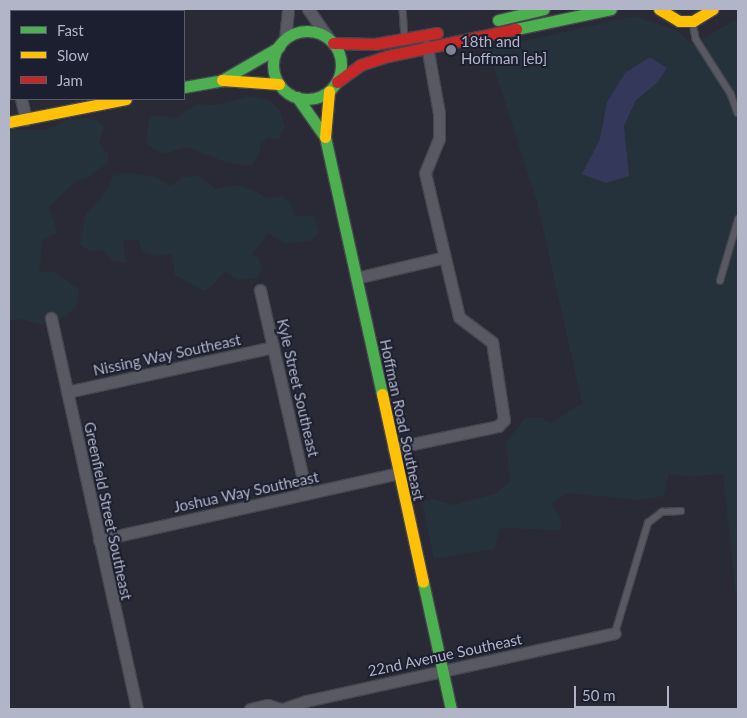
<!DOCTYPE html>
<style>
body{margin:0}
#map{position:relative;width:747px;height:718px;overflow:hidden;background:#292a35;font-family:Lato,sans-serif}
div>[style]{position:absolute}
.green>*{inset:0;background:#25323b}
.water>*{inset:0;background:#34395c}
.roads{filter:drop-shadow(1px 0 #45464e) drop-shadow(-1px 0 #45464e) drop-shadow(0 1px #45464e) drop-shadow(0 -1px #45464e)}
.lane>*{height:5.5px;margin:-2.75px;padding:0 2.75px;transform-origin:2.75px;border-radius:2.75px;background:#585963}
.street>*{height:11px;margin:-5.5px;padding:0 5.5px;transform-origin:5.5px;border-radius:5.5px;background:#585963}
.fast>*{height:11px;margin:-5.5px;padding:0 5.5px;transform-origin:5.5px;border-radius:5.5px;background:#4caf50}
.fast>.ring{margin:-5.5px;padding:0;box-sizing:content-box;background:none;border:11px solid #4caf50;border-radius:50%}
.slow>*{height:11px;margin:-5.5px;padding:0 5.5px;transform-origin:5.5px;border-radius:5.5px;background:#ffc107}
.jam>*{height:11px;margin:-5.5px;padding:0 5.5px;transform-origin:5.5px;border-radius:5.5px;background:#c62828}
.dots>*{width:14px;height:14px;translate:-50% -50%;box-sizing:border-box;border:2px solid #1c1f30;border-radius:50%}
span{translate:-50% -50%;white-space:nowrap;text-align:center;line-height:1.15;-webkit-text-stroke:4px #1c1f30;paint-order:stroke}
.poi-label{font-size:15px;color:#b2b4c7}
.left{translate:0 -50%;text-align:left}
.street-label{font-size:15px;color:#b2b4c7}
.frame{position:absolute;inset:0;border:10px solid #b2b4c7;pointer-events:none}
.legend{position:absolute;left:10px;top:10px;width:175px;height:90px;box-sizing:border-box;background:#1c1f30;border:1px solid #585b6c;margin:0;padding:6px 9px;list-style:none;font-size:15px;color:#b2b4c7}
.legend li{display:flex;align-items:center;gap:10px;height:25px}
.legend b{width:25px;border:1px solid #585b6c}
.scale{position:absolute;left:574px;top:686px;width:95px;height:22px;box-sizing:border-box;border:2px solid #b2b4c7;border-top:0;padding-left:6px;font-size:15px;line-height:18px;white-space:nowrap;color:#b2b4c7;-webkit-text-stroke:4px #1c1f30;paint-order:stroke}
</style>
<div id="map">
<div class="green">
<div style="clip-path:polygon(evenodd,635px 16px,678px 31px,693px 45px,738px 18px,738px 617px,723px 474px,687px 477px,669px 474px,664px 496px,639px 500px,568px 493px,552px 503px,562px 522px,559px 530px,500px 528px,494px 549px,434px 559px,422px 502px,434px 499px,453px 505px,494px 494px,510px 482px,506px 443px,525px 418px,542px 417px,550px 424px,582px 403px,537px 202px,488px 49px,635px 16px,650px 57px,667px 69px,658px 82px,636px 100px,624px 126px,629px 176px,583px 174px,650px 57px)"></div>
<div style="clip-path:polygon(251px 96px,271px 101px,280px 111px,285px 127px,279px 140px,267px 138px,260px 146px,260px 152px,251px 166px,225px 162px,187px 147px,164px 154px,146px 144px,149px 117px,162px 115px,176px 118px,197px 104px,215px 105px)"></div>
<div style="clip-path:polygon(91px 117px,104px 126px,99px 143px,108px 154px,108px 163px,87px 178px,76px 181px,49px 207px,57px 233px,43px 239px,39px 273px,53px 271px,80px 290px,76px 307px,60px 320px,54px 319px,43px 325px,20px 319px,9px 321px,9px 129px,46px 130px,69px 119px)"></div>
<div style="clip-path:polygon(128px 173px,155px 177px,171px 186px,182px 177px,199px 176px,216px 189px,236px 185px,254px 190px,266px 198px,282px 196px,291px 204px,295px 216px,314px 216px,319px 232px,311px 241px,285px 243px,268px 233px,252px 254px,259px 258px,262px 270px,256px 278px,238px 280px,225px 271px,211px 287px,204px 291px,175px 275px,172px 254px,155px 256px,142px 252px,139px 240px,123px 240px,126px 263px,114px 262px,102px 250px,92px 252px,80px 245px,86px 214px,106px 192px,113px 176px)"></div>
</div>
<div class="water">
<div style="clip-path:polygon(650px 57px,667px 68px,658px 82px,636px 100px,624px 126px,629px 176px,606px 183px,582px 174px,600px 139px,607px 102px,625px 73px)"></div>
</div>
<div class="roads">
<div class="lane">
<div style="left:403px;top:9px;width:28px;rotate:86deg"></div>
<div style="left:693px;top:23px;width:16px;rotate:79deg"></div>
<div style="left:696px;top:39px;width:65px;rotate:57.5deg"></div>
<div style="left:731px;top:94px;width:20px;rotate:70deg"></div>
<div style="left:720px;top:281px;width:64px;rotate:-73.6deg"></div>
<div style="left:615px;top:633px;width:115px;rotate:-73.3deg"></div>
<div style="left:648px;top:523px;width:18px;rotate:-38deg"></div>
<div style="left:662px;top:512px;width:19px;rotate:-3deg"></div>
</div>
<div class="street">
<div style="left:308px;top:9px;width:35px;rotate:55deg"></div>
<div style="left:9px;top:25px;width:7px;rotate:-74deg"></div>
<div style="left:285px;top:39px;width:30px;rotate:-84deg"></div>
<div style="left:9px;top:47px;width:11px;rotate:80deg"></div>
<div style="left:21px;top:99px;width:21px;rotate:76deg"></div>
<div style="left:356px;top:278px;width:91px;rotate:-13.3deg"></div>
<div style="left:260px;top:290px;width:208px;rotate:77.2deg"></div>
<div style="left:51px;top:318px;width:400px;rotate:77.6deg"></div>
<div style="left:67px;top:392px;width:211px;rotate:-12.3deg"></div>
<div style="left:393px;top:448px;width:107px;rotate:-11.8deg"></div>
<div style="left:498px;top:426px;width:8px;rotate:-45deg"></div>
<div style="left:504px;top:420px;width:79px;rotate:-98.7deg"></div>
<div style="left:492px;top:342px;width:41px;rotate:-142.9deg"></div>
<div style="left:459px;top:317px;width:148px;rotate:-103.3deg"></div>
<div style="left:425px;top:173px;width:37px;rotate:-68deg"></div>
<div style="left:439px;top:139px;width:26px;rotate:-90deg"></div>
<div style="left:439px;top:113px;width:68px;rotate:-100.2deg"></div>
<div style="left:99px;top:540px;width:307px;rotate:-12.6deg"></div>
<div style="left:250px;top:709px;width:18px;rotate:-13deg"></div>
<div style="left:268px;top:705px;width:13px;rotate:18deg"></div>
<div style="left:283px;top:709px;width:24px;rotate:-19deg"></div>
<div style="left:306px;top:701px;width:316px;rotate:-12.4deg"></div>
</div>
<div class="fast">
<div style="left:498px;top:20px;width:47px;rotate:-13.4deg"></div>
<div style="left:516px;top:29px;width:97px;rotate:-11.9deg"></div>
<div class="ring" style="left:273px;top:31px;width:57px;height:57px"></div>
<div style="left:184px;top:87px;width:39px;rotate:-10deg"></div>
<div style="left:222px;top:80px;width:66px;rotate:-30.1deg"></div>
<div style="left:297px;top:97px;width:49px;rotate:55deg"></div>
<div style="left:325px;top:137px;width:263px;rotate:77.5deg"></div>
<div style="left:423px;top:582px;width:130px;rotate:77.6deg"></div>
</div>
<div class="slow">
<div style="left:659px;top:9px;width:23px;rotate:31deg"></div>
<div style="left:679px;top:21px;width:14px"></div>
<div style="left:693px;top:21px;width:23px;rotate:-31deg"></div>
<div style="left:222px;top:80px;width:57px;rotate:4deg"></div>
<div style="left:9px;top:122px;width:119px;rotate:-11.1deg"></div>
<div style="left:325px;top:137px;width:46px;rotate:-85deg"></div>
<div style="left:382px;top:394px;width:192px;rotate:77.7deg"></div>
</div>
<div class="jam">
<div style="left:333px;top:43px;width:42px;rotate:1.4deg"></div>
<div style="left:375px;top:44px;width:63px;rotate:-10.1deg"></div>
<div style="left:337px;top:82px;width:29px;rotate:-36deg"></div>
<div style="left:360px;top:65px;width:29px;rotate:-18deg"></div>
<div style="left:388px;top:56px;width:131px;rotate:-11.9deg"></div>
</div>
</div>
<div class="dots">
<div style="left:451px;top:50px;background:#828494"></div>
</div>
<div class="poi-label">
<span class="left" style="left:461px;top:50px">18th and<br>Hoffman [eb]</span>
</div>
<div class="street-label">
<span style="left:167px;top:355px;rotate:-12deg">Nissing Way Southeast</span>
<span style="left:298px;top:388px;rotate:77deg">Kyle Street Southeast</span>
<span style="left:402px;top:420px;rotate:78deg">Hoffman Road Southeast</span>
<span style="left:246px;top:492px;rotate:-12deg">Joshua Way Southeast</span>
<span style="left:108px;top:511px;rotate:78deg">Greenfield Street Southeast</span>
<span style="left:445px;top:655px;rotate:-12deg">22nd Avenue Southeast</span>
</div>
<div class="frame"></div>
<ul class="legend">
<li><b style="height:6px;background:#4caf50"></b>Fast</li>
<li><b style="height:6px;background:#ffc107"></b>Slow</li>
<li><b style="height:6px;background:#c62828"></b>Jam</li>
</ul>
<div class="scale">50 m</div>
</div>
